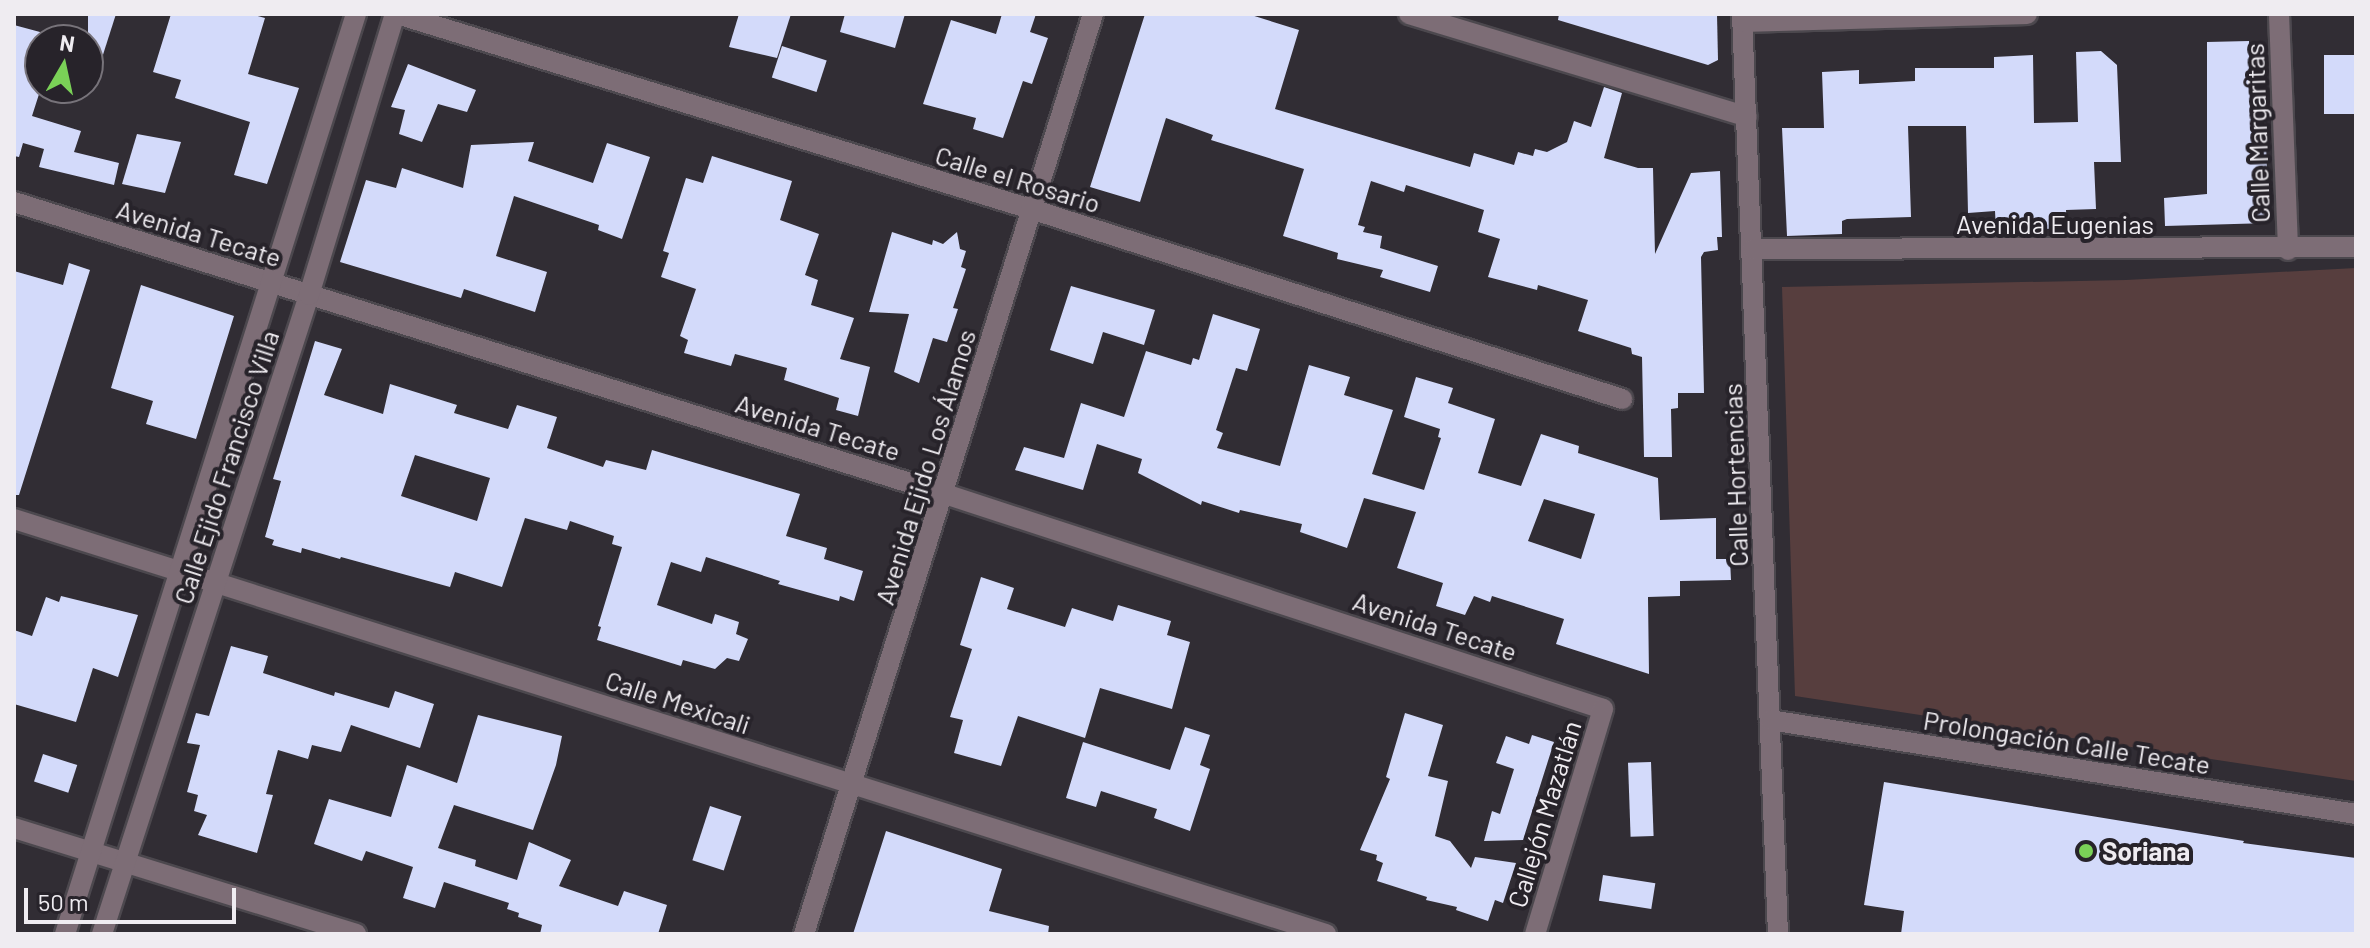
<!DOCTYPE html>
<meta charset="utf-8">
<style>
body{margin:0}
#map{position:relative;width:2370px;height:948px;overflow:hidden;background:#312d34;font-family:Barlow,sans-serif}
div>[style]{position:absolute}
.green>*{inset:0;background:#573e3e}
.building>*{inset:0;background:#d3dafa;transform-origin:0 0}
.roads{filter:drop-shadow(2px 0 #4c484e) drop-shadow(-2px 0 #4c484e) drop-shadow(0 2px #4c484e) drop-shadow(0 -2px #4c484e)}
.minor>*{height:20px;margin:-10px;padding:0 10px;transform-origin:10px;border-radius:10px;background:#7d6d76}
.dots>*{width:22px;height:22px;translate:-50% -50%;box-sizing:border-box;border:4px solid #27232a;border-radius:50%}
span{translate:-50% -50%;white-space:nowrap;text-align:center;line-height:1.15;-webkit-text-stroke:8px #27232a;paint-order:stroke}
.street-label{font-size:26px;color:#efecf1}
.poi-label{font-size:26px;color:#efecf1;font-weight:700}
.left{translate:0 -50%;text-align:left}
.frame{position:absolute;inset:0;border:16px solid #efecf1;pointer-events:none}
.north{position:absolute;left:24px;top:24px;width:80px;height:80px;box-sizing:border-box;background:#27232a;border:2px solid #77737a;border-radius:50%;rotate:9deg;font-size:22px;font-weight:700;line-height:32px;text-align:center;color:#efecf1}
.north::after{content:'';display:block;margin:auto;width:28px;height:36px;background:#7ad157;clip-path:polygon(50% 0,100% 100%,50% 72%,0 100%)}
.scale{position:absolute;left:24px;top:888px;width:212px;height:36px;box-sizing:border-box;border:4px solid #efecf1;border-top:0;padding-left:10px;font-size:24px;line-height:28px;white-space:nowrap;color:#efecf1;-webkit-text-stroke:6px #27232a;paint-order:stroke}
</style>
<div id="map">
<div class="green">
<div style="clip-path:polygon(2356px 268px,2356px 781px,1795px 696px,1782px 287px,2126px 280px)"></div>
</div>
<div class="building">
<div style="clip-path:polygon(88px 14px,116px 14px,93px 86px,88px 85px)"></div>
<div style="clip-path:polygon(171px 14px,250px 14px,265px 18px,248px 74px,299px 88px,267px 184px,234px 175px,250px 122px,175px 98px,181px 80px,153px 72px)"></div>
<div style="clip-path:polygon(739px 14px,791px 14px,777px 58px,729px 47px)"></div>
<div style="clip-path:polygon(845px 14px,905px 14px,895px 48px,840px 32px)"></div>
<div style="clip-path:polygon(1002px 14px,1036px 14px,1030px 32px,1048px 38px,1032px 84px,1023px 81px,1003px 138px,973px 129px,976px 118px,923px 104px,951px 20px,996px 34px)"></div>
<div style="clip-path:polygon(1145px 14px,1248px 14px,1299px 30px,1275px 109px,1470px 167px,1474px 153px,1514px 165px,1518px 152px,1533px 156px,1535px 149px,1547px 152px,1567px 142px,1574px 121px,1591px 127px,1604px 87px,1622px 93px,1604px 158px,1638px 168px,1653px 168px,1655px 254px,1691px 173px,1720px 171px,1722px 237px,1717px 237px,1718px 250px,1704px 252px,1701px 257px,1704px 393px,1678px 393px,1678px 408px,1671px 409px,1672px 457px,1644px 457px,1642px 357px,1632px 354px,1631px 348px,1578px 331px,1588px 300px,1538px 285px,1537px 290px,1488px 277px,1500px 239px,1478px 232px,1484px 210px,1406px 185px,1404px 192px,1371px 181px,1358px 225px,1365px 227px,1363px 232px,1382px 236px,1380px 248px,1438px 266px,1430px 292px,1380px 277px,1383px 270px,1337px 259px,1338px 253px,1283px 236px,1304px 169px,1211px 140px,1213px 135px,1166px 118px,1140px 202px,1090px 187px)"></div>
<div style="clip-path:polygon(1559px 14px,1717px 14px,1718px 60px,1708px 65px,1558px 20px)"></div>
<div style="clip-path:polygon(14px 25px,40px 32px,40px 91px,32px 116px,81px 131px,74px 152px,119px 163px,114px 185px,39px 167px,44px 149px,23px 143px,19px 157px,14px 156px)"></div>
<div style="clip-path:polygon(2249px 41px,2250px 116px,2265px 116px,2269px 223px,2165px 226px,2164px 198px,2207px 194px,2207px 42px)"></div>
<div style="left:782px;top:46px;width:47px;height:33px;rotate:18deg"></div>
<div style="clip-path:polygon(2101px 51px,2117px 65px,2121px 162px,2094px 162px,2096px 209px,2066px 210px,2067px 228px,1996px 231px,1995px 211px,1968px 213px,1966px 126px,1908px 126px,1911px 217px,1847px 219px,1842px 221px,1842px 234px,1787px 236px,1782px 128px,1824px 128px,1822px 72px,1859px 70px,1859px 84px,1915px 81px,1915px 68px,1994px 68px,1994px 57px,2033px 55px,2034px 123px,2078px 122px,2076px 52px)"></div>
<div style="left:2356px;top:55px;width:59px;height:32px;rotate:90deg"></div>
<div style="clip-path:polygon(408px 64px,476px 90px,467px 112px,438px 104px,422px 142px,399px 134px,405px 110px,391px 107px)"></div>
<div style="clip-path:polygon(137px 134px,181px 142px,165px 193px,122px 184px)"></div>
<div style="clip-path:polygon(534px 142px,528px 161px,593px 183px,607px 143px,650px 157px,622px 239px,598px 230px,599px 225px,514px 196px,496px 256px,547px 272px,535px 312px,464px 289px,461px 298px,340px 262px,366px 180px,396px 188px,402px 168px,463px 188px,471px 145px)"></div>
<div style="clip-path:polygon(712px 156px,792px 181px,780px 220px,819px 234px,805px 275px,818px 280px,811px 305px,854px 318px,840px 359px,870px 367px,858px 416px,836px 410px,839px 398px,784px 380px,787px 368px,735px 354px,731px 366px,684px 353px,688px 340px,680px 336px,696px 289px,661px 277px,669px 253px,663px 251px,686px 178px,703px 183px)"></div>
<div style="clip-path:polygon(892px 232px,932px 245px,933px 240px,943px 244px,957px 232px,960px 249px,966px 251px,961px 267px,966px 269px,953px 308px,958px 309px,947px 342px,933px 338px,919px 383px,894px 372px,909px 314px,869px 312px)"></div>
<div style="clip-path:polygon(69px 263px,90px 270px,19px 495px,14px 495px,14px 271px,63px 285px)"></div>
<div style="clip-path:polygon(141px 285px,234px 316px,196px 439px,146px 424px,153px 401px,111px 388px)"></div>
<div style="clip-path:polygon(1071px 286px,1155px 310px,1144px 345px,1103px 332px,1093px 364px,1050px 350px)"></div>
<div style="clip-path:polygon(evenodd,1213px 314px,1260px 329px,1247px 371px,1236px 368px,1216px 430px,1223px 433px,1217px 448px,1280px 466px,1309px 365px,1350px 377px,1344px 395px,1393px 410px,1372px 474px,1424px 490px,1441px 438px,1438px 437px,1440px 429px,1404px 417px,1416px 377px,1453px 388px,1448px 403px,1495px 419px,1478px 473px,1521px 486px,1541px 434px,1579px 446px,1578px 453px,1658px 478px,1660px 520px,1716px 518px,1716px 559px,1730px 559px,1731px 580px,1680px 581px,1680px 596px,1648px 597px,1649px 674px,1556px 644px,1564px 619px,1492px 596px,1490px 602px,1474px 596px,1465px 615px,1436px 606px,1443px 583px,1397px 568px,1416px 512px,1364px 498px,1347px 548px,1300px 532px,1302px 524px,1240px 510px,1239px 513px,1202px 501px,1201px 505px,1138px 473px,1142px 459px,1097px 444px,1083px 490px,1015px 470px,1024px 447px,1064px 458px,1081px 403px,1124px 417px,1146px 351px,1191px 365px,1193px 358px,1199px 360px,1213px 314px,1544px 499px,1595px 514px,1581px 559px,1528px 541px,1544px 499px)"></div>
<div style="clip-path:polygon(evenodd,315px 341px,342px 349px,324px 395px,383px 414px,390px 384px,457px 405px,454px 413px,508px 429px,517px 405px,557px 417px,547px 448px,603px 467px,606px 460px,646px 470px,652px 450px,800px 494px,786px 536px,827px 548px,824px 559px,863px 571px,854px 601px,840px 596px,839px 601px,778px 584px,780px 581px,706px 557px,701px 572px,671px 562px,657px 605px,712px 624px,715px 614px,739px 622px,736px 634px,748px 639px,739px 661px,727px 658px,715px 669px,683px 660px,681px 666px,597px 640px,601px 627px,598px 626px,622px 547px,612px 544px,614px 536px,570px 521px,567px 530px,525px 518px,502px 587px,455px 572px,450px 587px,341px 557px,340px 559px,302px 548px,301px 553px,272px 545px,274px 540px,265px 537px,281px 481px,273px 479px,315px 341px,415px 455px,490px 478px,477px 521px,401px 496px,415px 455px)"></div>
<div style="clip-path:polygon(981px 577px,1014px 588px,1007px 609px,1065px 627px,1072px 608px,1113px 621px,1118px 605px,1171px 621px,1167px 635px,1190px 642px,1172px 709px,1100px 688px,1085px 738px,1018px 716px,1001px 766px,954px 753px,963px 720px,950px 717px,972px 649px,960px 645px)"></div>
<div style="clip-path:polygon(61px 596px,138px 615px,118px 677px,93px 668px,76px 722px,14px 704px,14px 630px,32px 636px,46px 597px,59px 602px)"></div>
<div style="clip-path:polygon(231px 646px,268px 656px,263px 673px,334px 696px,335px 692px,389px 708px,395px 691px,434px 704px,420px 748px,351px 725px,341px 752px,312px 745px,308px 759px,278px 750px,266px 794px,273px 795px,257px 853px,198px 835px,207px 815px,194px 811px,198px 795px,187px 792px,200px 745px,187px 743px,196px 713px,209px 716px)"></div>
<div style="clip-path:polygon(1405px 713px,1443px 725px,1428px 776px,1448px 781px,1435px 836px,1450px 841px,1471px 868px,1475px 857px,1516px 863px,1503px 903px,1495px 900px,1488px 921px,1456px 910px,1457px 907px,1426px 900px,1427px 897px,1377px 881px,1383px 863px,1376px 860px,1377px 855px,1360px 850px,1390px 779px,1386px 777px)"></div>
<div style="clip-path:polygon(478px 715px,562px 736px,556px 765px,533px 830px,454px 805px,438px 848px,476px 860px,475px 866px,517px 880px,529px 842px,571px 860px,559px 886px,618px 906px,624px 891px,667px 905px,658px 934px,540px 934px,542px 925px,518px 917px,519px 913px,507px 909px,509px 903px,444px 882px,435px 908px,403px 898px,413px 867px,366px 851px,362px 861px,314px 844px,329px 799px,391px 817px,407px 765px,457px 783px)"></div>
<div style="clip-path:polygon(1185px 727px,1210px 735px,1200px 765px,1210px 769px,1190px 831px,1154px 818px,1157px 809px,1101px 791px,1096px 807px,1066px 798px,1083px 742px,1170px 770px)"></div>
<div style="clip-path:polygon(1532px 735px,1554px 742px,1523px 840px,1484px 841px,1492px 811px,1500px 814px,1514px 769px,1496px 763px,1506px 736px,1529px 744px)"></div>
<div style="left:43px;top:754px;width:36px;height:29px;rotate:18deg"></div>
<div style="left:1651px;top:762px;width:74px;height:23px;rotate:88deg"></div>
<div style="clip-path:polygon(1884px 782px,2244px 841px,2243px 843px,2356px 858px,2356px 934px,1901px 934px,1904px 911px,1864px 905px)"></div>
<div style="left:710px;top:806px;width:33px;height:57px;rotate:18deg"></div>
<div style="clip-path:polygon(886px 831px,1002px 869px,989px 911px,1049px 926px,1048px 934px,853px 934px)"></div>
<div style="left:1603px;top:875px;width:53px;height:26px;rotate:9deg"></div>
</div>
<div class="roads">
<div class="minor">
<div style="left:397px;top:14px;width:663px;rotate:17.1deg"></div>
<div style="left:1031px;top:209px;width:621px;rotate:17.82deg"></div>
<div style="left:1409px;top:14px;width:353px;rotate:16.9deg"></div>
<div style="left:1742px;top:14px;width:921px;rotate:87.76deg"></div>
<div style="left:2279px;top:14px;width:236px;rotate:87.8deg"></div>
<div style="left:1743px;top:22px;width:284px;rotate:-1.6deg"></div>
<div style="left:14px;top:202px;width:976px;rotate:17.41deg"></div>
<div style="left:945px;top:494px;width:692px;rotate:18.09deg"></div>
<div style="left:1603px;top:709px;width:235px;rotate:106.8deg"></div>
<div style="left:1753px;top:249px;width:603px;rotate:-0.19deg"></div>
<div style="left:14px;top:519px;width:1376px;rotate:17.55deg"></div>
<div style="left:1770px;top:720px;width:593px;rotate:9.11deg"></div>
<div style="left:14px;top:828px;width:358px;rotate:17.2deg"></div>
<div style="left:65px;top:934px;width:965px;rotate:-72.45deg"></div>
<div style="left:102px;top:934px;width:672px;rotate:-72.05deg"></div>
<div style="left:309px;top:295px;width:294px;rotate:-73deg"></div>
<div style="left:804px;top:934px;width:964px;rotate:-72.56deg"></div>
</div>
</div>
<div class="dots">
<div style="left:2086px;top:851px;background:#7ad157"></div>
</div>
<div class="street-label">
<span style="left:2257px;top:133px;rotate:-92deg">Calle Margaritas</span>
<span style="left:1018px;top:179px;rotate:17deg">Calle el Rosario</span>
<span style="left:2055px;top:224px">Avenida Eugenias</span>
<span style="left:199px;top:233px;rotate:17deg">Avenida Tecate</span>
<span style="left:818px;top:427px;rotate:17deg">Avenida Tecate</span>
<span style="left:226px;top:467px;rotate:-72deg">Calle Ejido Francisco Villa</span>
<span style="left:925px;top:467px;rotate:-73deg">Avenida Ejido Los Álamos</span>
<span style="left:1735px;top:475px;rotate:-92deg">Calle Hortencias</span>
<span style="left:1435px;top:626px;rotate:18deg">Avenida Tecate</span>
<span style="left:678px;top:702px;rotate:18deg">Calle Mexicali</span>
<span style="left:2067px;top:742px;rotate:9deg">Prolongación Calle Tecate</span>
<span style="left:1544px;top:814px;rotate:-73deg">Callejón Mazatlán</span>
</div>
<div class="poi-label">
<span class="left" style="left:2102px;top:851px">Soriana</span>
</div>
<div class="frame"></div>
<div class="north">N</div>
<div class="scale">50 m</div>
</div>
